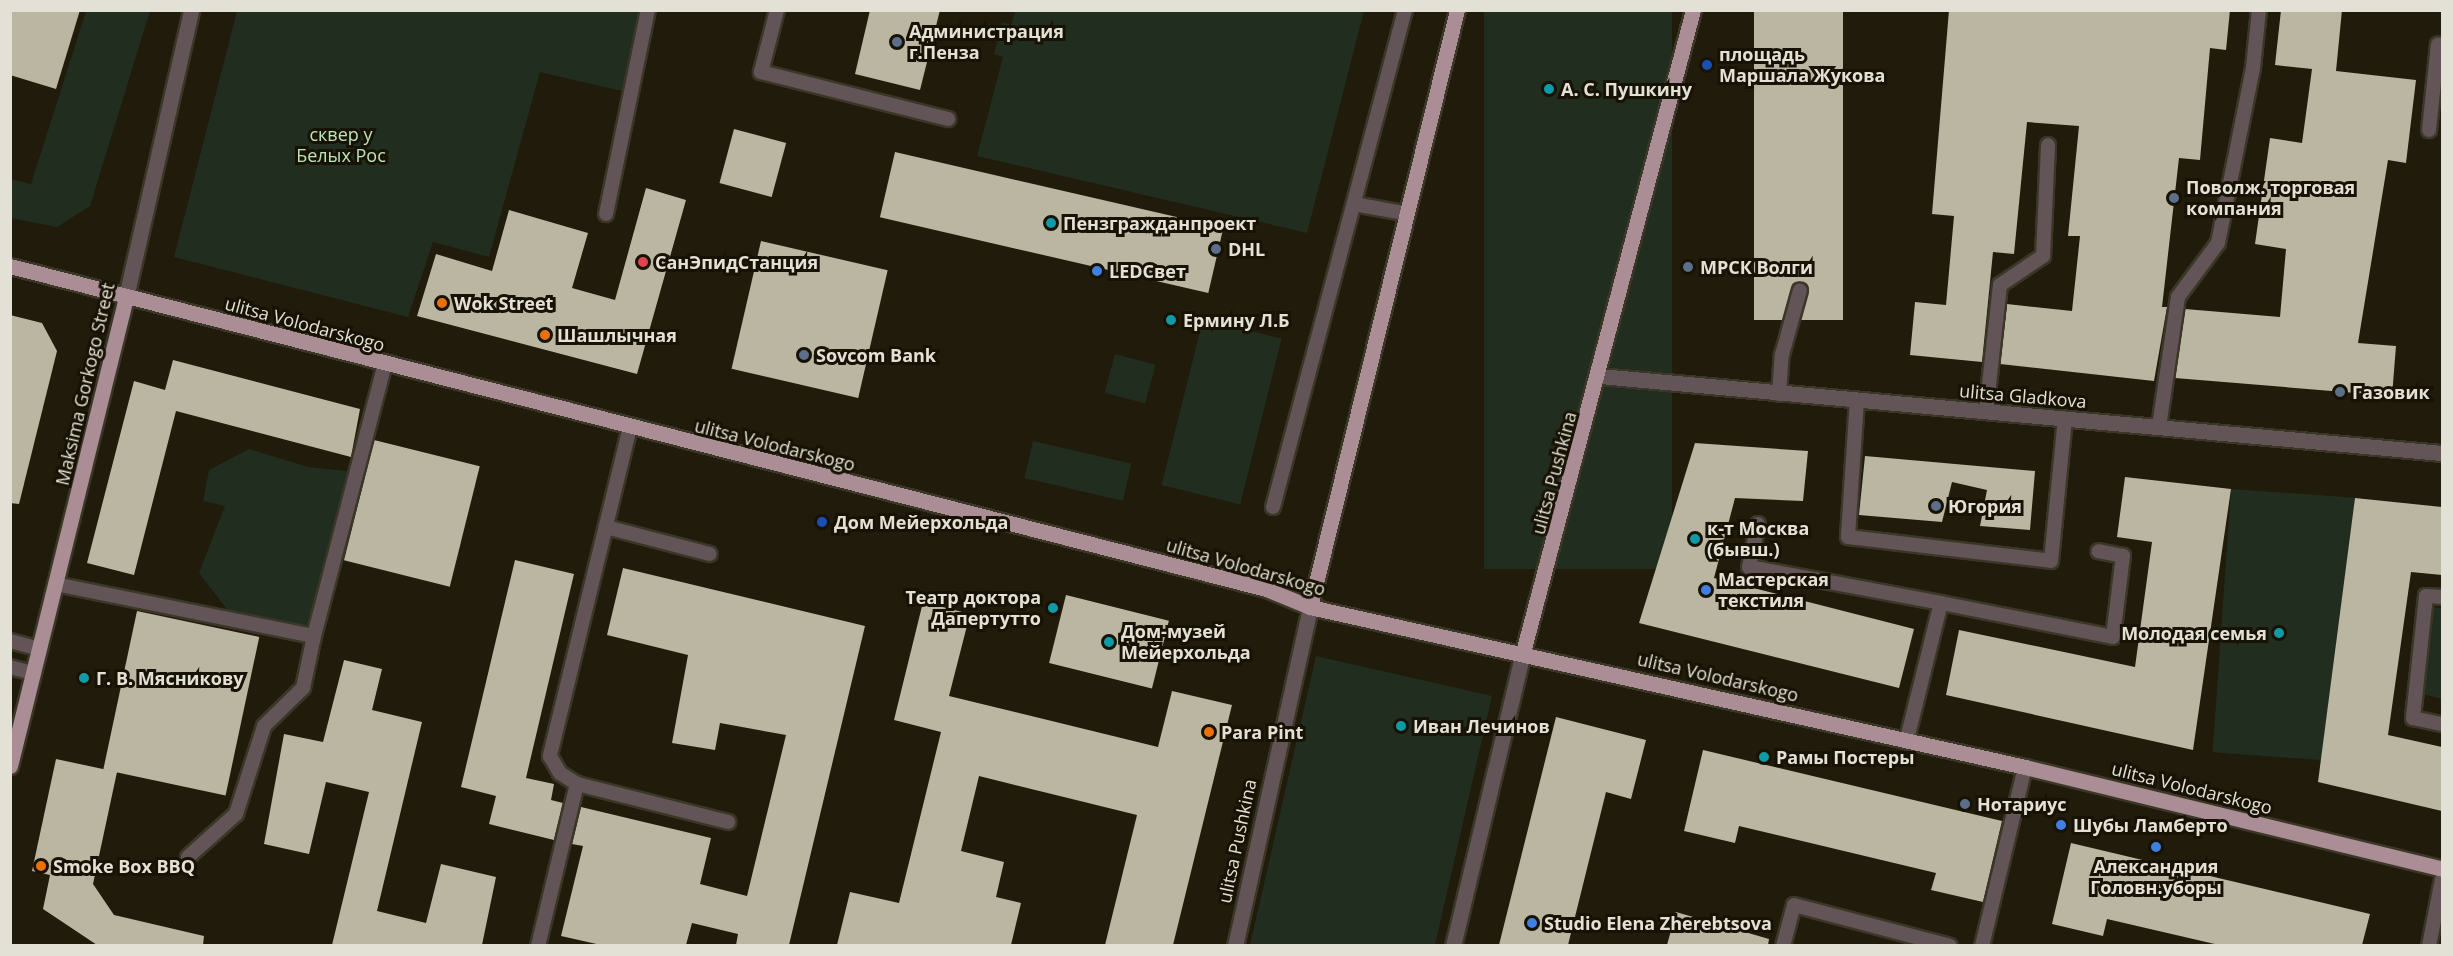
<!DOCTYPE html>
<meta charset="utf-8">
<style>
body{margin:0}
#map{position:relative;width:2453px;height:956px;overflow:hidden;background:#201b0a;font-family:"Open Sans",sans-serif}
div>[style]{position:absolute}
.green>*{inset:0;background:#212e1f;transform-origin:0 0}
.building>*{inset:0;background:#bbb6a1;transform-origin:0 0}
.roads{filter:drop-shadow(2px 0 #3b3727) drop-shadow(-2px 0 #3b3727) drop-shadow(0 2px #3b3727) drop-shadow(0 -2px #3b3727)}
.lane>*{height:14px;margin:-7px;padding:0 7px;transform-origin:7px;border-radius:7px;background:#635458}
.street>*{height:15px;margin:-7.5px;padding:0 7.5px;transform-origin:7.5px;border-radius:7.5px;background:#635458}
.primary>*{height:15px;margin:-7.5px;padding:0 7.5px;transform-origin:7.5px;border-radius:7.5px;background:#ab8d95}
.dots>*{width:16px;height:16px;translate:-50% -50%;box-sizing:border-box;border:3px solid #171203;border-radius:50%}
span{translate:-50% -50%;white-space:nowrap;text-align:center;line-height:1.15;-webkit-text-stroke:6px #171203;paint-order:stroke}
.poi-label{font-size:18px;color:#e3e1d6;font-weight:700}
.left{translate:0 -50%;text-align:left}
.right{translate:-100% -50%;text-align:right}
.park-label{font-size:18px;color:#bce4b6}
.street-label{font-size:18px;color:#e3e1d6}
.frame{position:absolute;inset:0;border:12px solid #e3e1d6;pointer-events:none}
</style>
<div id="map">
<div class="green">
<div style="clip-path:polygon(86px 11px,150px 11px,90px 206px,57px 227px,11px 218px,11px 179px,31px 184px)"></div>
<div style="clip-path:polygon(237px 11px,648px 11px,630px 93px,540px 72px,489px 257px,433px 242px,408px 317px,174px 257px)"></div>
<div style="clip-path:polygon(1015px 11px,1364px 11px,1307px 233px,977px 156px,1003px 57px,994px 54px,1002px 22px,1011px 25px)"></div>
<div style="left:1484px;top:11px;width:188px;height:558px"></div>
<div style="left:1203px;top:319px;width:81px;height:171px;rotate:14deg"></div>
<div style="left:1115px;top:354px;width:42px;height:40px;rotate:15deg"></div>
<div style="left:1033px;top:441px;width:101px;height:38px;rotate:13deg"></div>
<div style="clip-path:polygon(249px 449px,308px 467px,356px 472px,314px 636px,236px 621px,199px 573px,225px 506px,203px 501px,209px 470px)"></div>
<div style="left:2231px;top:489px;width:124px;height:264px;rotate:4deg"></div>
<div style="clip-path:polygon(2432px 607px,2442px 608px,2442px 699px,2423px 694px)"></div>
<div style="clip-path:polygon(1316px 656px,1492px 696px,1435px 945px,1250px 945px)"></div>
</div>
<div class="building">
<div style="clip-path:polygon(10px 10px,80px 10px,56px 89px,10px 75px)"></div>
<div style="clip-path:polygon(870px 10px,940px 10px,920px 90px,855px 74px)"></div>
<div style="left:1754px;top:10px;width:89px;height:310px"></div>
<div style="clip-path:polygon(1949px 10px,2230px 10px,2226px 50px,2210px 48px,2200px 160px,2179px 158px,2162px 307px,2167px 307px,2154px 381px,2000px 364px,2007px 304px,2072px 311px,2080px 236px,2068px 236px,2079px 126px,2027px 122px,2014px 254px,1993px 252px,1982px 362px,1910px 355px,1915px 302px,1946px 305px,1954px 216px,1932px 214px)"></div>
<div style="clip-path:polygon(2281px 10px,2342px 10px,2336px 71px,2416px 80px,2406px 163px,2388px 160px,2358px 343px,2396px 346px,2392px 396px,2175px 378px,2185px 309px,2280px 317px,2286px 249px,2255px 244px,2270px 138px,2302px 143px,2312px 69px,2275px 65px)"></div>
<div style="left:734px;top:129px;width:54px;height:56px;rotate:15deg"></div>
<div style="left:895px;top:152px;width:337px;height:67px;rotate:13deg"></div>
<div style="clip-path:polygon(646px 188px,686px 200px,637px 374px,417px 316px,436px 254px,492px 271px,509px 210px,588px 233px,572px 288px,615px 300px)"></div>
<div style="left:761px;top:241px;width:130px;height:131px;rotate:13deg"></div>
<div style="clip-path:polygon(10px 315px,42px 323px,57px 351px,19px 504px,10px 503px)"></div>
<div style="clip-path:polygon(173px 360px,360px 409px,351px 457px,176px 411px,134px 575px,87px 563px,134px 381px,165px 390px)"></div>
<div style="left:374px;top:440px;width:109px;height:124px;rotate:14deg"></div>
<div style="clip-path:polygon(1695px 443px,1808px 451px,1803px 501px,1735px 498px,1714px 578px,1914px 629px,1899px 688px,1639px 623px)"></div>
<div style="clip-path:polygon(1865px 456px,2035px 471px,2030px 530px,1980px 526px,1987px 490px,1952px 482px,1942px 522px,1859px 515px)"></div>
<div style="clip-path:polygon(2125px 477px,2231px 489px,2193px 750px,1946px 695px,1959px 630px,2135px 667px,2152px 542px,2117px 537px)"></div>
<div style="clip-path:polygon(2355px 498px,2442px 507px,2442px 575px,2411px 572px,2388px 735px,2442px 747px,2442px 811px,2318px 782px)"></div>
<div style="clip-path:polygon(515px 560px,574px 574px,526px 778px,554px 784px,551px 800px,563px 803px,554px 840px,489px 824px,496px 796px,461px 787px)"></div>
<div style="clip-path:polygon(623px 568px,865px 626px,789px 945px,736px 945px,738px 934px,692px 923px,686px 945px,601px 945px,561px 936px,583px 846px,572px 844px,581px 807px,711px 838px,700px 884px,747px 896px,786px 735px,720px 723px,715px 750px,672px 743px,688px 655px,607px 635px)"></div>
<div style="left:1066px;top:595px;width:106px;height:70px;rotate:14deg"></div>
<div style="clip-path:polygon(923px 602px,970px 614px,949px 696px,1158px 747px,1172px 691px,1232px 705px,1173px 945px,1105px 945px,1137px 815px,979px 776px,961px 851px,1004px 862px,996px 897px,1021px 903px,1011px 945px,837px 945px,850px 892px,899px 903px,941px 732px,894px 720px)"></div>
<div style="left:137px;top:611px;width:125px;height:162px;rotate:12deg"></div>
<div style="clip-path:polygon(344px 660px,382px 669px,372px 710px,422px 722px,377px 911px,426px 923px,441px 864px,496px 877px,482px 945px,332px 945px,369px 792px,326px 782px,309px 854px,264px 844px,284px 734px,323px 742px)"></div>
<div style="clip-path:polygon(1556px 717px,1646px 740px,1631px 799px,1606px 792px,1568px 945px,1499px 945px)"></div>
<div style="clip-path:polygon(1703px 750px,2002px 821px,1983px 902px,1931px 890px,1936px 873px,1739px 826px,1735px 843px,1684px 831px)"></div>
<div style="clip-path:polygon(56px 759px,117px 772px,93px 884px,114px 915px,204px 936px,203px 945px,97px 945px,43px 909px,50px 875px,32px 871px)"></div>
<div style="clip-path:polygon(2071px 843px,2370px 914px,2362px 945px,2219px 945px,2107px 919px,2103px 936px,2052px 924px)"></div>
<div style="clip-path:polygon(1676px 912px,1769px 939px,1768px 945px,1667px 945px)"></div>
</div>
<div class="roads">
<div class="lane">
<div style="left:777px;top:10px;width:64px;rotate:104.5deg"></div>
<div style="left:761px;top:72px;width:193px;rotate:14.1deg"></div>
<div style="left:2429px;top:130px;width:86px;rotate:-84deg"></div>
<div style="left:1354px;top:204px;width:51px;rotate:10.2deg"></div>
<div style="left:606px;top:214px;width:208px;rotate:-78.4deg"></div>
<div style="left:1779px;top:394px;width:39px;rotate:-86deg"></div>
<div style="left:1782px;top:355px;width:67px;rotate:-74.5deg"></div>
<div style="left:1857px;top:400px;width:137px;rotate:93.8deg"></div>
<div style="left:1848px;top:537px;width:204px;rotate:6.7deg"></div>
<div style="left:2051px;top:561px;width:143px;rotate:-84.4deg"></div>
<div style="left:1986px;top:412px;width:128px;rotate:-83.7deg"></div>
<div style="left:2000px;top:285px;width:52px;rotate:-34deg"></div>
<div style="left:2043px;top:256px;width:111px;rotate:-87.4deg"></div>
<div style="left:630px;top:427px;width:339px;rotate:103.7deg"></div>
<div style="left:550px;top:756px;width:20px;rotate:60deg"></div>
<div style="left:560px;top:773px;width:20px;rotate:33deg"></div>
<div style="left:577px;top:784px;width:156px;rotate:14.1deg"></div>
<div style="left:2159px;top:427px;width:131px;rotate:-81.7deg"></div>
<div style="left:2178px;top:297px;width:67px;rotate:-53.5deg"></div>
<div style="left:2218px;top:243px;width:178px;rotate:-78.7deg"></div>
<div style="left:2253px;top:68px;width:58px;rotate:-84.1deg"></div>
<div style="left:1273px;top:507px;width:514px;rotate:-75.13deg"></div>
<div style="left:1758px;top:524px;width:44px;rotate:101.8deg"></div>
<div style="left:1749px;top:567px;width:195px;rotate:10.6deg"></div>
<div style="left:606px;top:527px;width:107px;rotate:14.6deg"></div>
<div style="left:55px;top:584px;width:264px;rotate:11.4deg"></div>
<div style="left:314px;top:636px;width:281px;rotate:-75.4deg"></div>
<div style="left:2442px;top:597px;width:16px;rotate:-176deg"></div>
<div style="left:2426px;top:596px;width:123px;rotate:96.1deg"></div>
<div style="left:2413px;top:718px;width:30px;rotate:12deg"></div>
<div style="left:10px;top:641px;width:31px;rotate:15deg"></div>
<div style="left:10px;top:667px;width:24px;rotate:15deg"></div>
<div style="left:1907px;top:739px;width:140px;rotate:-76deg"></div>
<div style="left:1941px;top:603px;width:175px;rotate:11.2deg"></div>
<div style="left:2113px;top:637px;width:82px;rotate:-83deg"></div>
<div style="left:2123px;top:556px;width:25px;rotate:-169deg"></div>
<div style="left:188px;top:857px;width:64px;rotate:-41.9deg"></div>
<div style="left:236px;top:814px;width:92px;rotate:-72.3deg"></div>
<div style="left:264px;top:726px;width:54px;rotate:-44.3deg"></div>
<div style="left:303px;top:688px;width:53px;rotate:-78.1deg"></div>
<div style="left:538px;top:946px;width:167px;rotate:-76.5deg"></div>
<div style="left:1783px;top:946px;width:42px;rotate:-75deg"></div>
<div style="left:1794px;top:905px;width:161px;rotate:14.7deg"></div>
<div style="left:1982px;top:946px;width:184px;rotate:-76.5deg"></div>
<div style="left:2429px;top:946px;width:68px;rotate:-79deg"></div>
</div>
<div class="street">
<div style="left:126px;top:297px;width:294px;rotate:-77.2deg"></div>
<div style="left:1600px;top:376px;width:846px;rotate:5.23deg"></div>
<div style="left:1235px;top:946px;width:347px;rotate:-77.5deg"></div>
<div style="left:1453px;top:946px;width:302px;rotate:-76.6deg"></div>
</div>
<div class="primary">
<div style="left:10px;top:266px;width:1297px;rotate:14.42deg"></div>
<div style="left:1266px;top:589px;width:48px;rotate:22.2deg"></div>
<div style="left:1310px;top:607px;width:733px;rotate:12.61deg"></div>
<div style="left:2025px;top:767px;width:429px;rotate:13.7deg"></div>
<div style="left:1310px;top:607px;width:615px;rotate:-76.17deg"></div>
<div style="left:1523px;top:652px;width:664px;rotate:-75.17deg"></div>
<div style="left:10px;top:766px;width:483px;rotate:-76.1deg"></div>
</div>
</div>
<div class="dots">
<div style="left:897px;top:42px;background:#5c6f8a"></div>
<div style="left:1707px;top:65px;background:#1a4fb4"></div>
<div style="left:1549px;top:89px;background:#0f9aa8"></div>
<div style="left:2174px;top:198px;background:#5c6f8a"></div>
<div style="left:1051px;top:223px;background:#0f9aa8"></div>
<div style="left:1216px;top:249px;background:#5c6f8a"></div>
<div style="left:643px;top:262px;background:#e0444e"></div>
<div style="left:1688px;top:267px;background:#5c6f8a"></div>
<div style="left:1097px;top:271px;background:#3f7fe0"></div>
<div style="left:442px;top:303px;background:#e8710a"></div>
<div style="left:1171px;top:320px;background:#0f9aa8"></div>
<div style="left:545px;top:335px;background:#e8710a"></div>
<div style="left:804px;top:355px;background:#5c6f8a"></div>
<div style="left:2340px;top:392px;background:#5c6f8a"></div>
<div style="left:1936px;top:506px;background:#5c6f8a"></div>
<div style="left:822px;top:522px;background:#1a4fb4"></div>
<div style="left:1695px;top:539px;background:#0f9aa8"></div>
<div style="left:1706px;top:590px;background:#3f7fe0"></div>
<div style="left:1053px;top:608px;background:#0f9aa8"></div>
<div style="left:2279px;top:633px;background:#0f9aa8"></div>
<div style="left:1109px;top:642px;background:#0f9aa8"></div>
<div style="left:84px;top:678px;background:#0f9aa8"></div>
<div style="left:1401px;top:726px;background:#0f9aa8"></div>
<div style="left:1209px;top:732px;background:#e8710a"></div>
<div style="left:1764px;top:757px;background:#0f9aa8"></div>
<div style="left:1965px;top:804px;background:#5c6f8a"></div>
<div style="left:2061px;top:825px;background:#3f7fe0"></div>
<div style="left:2156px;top:847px;background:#3f7fe0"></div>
<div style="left:41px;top:866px;background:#e8710a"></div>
<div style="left:1532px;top:923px;background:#3f7fe0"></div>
</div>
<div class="poi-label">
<span class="left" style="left:909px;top:42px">Администрация<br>г.Пенза</span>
<span class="left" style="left:1719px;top:65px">площадь<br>Маршала Жукова</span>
<span class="left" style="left:1561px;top:89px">А. С. Пушкину</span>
<span class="left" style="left:2186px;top:198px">Поволж. торговая<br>компания</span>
<span class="left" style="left:1063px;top:223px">Пензгражданпроект</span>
<span class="left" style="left:1228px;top:249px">DHL</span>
<span class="left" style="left:655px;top:262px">СанЭпидСтанция</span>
<span class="left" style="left:1700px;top:267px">МРСК Волги</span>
<span class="left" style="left:1109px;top:271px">LEDСвет</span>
<span class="left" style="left:454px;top:303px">Wok Street</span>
<span class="left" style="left:1183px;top:320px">Ермину Л.Б</span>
<span class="left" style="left:557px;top:335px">Шашлычная</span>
<span class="left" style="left:816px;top:355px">Sovcom Bank</span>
<span class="left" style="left:2352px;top:392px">Газовик</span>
<span class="left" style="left:1948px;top:506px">Югория</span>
<span class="left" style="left:834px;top:522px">Дом Мейерхольда</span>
<span class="left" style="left:1707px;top:539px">к-т Москва<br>(бывш.)</span>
<span class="left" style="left:1718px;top:590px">Мастерская<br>текстиля</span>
<span class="right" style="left:1041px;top:608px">Театр доктора<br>Дапертутто</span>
<span class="left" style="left:1121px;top:642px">Дом-музей<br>Мейерхольда</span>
<span class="right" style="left:2267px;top:633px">Молодая семья</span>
<span class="left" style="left:96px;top:678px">Г. В. Мясникову</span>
<span class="left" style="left:1413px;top:726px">Иван Лечинов</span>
<span class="left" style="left:1221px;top:732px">Para Pint</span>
<span class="left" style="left:1776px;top:757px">Рамы Постеры</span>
<span class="left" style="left:1977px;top:804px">Нотариус</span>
<span class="left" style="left:2073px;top:825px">Шубы Ламберто</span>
<span class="left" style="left:53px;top:866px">Smoke Box BBQ</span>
<span style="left:2156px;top:877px">Александрия<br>Головн.уборы</span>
<span class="left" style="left:1544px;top:923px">Studio Elena Zherebtsova</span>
</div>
<div class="park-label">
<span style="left:341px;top:145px">сквер у<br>Белых Рос</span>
</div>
<div class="street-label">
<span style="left:305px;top:324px;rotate:15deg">ulitsa Volodarskogo</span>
<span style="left:85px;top:384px;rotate:-77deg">Maksima Gorkogo Street</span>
<span style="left:2023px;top:396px;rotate:5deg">ulitsa Gladkova</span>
<span style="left:775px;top:445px;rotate:14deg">ulitsa Volodarskogo</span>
<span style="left:1554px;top:473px;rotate:-75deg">ulitsa Pushkina</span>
<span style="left:1246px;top:567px;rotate:16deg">ulitsa Volodarskogo</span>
<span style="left:1718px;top:677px;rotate:13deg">ulitsa Volodarskogo</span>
<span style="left:2192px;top:788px;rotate:14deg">ulitsa Volodarskogo</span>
<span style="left:1237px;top:841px;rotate:-78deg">ulitsa Pushkina</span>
</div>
<div class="frame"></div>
</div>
